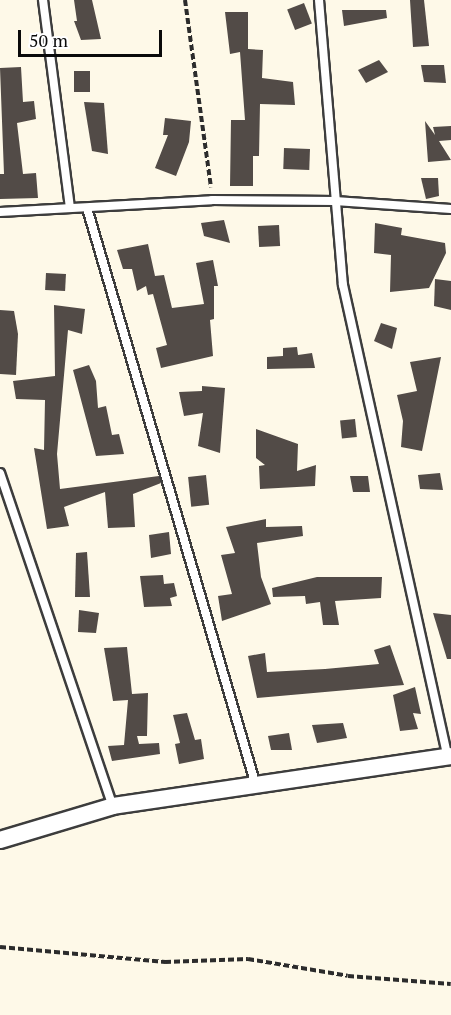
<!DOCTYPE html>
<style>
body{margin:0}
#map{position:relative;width:451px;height:1015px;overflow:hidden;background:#fef9e8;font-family:"PT Serif",serif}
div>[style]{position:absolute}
.building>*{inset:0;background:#524b47;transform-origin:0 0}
.path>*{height:4px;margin-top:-2px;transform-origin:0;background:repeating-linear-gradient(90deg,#2c2c2c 0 6px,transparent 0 9px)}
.roads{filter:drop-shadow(2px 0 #3d3d3d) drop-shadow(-2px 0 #3d3d3d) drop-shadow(0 2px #3d3d3d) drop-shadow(0 -2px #3d3d3d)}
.lane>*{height:8px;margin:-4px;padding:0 4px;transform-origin:4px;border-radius:4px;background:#fff}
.street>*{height:16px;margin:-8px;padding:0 8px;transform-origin:8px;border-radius:8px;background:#fff}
span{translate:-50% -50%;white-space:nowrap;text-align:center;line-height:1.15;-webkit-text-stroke:6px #fff;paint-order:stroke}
.scale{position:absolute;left:18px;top:30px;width:144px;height:27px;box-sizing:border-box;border:3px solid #0a0a0a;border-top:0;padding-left:8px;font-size:18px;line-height:21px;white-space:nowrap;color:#0a0a0a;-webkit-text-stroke:4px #fff;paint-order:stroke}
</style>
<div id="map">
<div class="building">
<div style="clip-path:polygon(74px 0,92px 0,101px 39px,81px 40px,74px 21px,77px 21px)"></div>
<div style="clip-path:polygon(410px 0,424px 0,429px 46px,413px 47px)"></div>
<div style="left:304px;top:3px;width:22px;height:18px;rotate:69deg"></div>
<div style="clip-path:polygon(342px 10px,386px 10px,387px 18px,344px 26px)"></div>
<div style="clip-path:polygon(225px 12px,248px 12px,248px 49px,263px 50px,262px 78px,293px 82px,295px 105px,260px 104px,259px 156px,253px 156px,253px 186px,230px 186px,231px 120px,245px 120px,240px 52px,230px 54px)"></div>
<div style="clip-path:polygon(379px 60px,388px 72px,366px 83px,358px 70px)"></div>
<div style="clip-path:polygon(421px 65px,444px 65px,446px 83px,424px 82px)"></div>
<div style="clip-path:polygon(21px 67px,23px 102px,34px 101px,36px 119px,17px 123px,23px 174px,36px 173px,38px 198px,0 199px,0 174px,4px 174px,0 68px)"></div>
<div style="left:90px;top:71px;width:21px;height:16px;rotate:90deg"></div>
<div style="clip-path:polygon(84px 102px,104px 103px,108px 154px,92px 151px)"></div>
<div style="clip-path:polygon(165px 118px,191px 121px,189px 142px,176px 176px,155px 168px,168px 135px,163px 135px)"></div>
<div style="clip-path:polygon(425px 121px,435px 135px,433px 127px,451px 126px,451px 140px,439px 141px,451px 160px,428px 162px)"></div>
<div style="left:284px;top:148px;width:26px;height:21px;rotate:2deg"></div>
<div style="clip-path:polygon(421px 178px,438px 178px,439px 196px,426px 199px)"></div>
<div style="clip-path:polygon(224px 220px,230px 243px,204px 236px,201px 223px)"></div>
<div style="clip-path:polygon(375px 223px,402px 228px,401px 235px,445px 243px,446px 253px,429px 288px,390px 292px,391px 255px,374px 253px)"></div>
<div style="left:279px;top:225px;width:21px;height:21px;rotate:87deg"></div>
<div style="clip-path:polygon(148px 244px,155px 276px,164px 275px,172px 308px,204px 304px,196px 263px,213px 260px,218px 286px,214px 286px,214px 319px,210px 320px,213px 356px,161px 368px,156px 348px,167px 345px,153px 294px,148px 295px,146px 286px,137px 291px,132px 269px,123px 269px,117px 250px)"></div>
<div style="left:46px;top:273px;width:20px;height:17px;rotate:3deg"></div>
<div style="clip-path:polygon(435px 279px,451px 281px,451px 310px,434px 306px)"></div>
<div style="clip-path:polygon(54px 305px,85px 309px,82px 334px,68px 330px,57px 454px,60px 489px,159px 476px,161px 483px,133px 494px,135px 527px,108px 528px,105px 492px,64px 507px,69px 526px,47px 529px,34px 448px,44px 450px,45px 400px,16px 399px,13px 381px,55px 376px)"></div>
<div style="clip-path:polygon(0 310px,14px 311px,18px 334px,16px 375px,0 374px)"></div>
<div style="clip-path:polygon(381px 323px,397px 328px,392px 349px,374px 341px)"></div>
<div style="clip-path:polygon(297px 347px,298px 355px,312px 353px,315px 368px,267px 369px,267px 357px,283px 356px,283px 348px)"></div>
<div style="clip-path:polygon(441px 357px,422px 451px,401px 447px,403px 421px,397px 395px,417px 391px,410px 362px)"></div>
<div style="clip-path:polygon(89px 365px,96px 381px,98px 408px,106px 406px,112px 435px,119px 434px,124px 454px,96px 456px,73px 370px)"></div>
<div style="clip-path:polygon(202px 386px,225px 388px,220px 453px,198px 446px,203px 413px,184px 416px,179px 392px,202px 391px)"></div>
<div style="left:355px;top:419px;width:18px;height:15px;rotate:84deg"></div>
<div style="clip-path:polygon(256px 429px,298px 444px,297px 471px,316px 465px,315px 486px,260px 489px,259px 466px,265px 465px,256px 458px)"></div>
<div style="clip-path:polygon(440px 473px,443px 490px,420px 489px,418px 475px)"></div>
<div style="left:206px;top:475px;width:30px;height:18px;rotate:84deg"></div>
<div style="clip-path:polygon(350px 476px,368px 476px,370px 492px,353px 492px)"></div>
<div style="clip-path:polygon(266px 519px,266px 527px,302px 526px,303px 536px,257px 543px,261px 577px,271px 604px,222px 621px,218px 596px,232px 594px,221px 555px,235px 553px,226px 527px)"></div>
<div style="clip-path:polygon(169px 532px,171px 554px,151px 558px,149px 535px)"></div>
<div style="clip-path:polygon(87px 552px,90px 597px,75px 597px,76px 553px)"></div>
<div style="clip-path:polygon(163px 575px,164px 584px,174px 583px,177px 596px,170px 598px,172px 606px,144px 607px,140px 576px)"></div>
<div style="clip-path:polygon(317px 577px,382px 577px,381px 598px,335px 601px,339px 625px,323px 625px,320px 602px,306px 604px,305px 596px,273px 597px,272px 588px)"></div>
<div style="clip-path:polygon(79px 610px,99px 613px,96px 633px,78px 632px)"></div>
<div style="clip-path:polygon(433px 613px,451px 615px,451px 659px,447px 659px)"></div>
<div style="clip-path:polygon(390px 645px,404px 685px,257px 698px,248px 656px,265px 653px,267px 672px,325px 669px,379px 664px,374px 650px)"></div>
<div style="clip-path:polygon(127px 647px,132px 694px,148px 693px,147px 736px,137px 736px,139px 744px,159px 743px,160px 754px,112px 761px,108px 746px,124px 745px,128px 700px,113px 701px,104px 648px)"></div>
<div style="clip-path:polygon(415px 687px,421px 714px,413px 713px,418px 729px,400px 731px,393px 695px)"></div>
<div style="clip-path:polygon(187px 713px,195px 740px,201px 739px,204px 759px,179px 764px,175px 744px,180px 743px,173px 715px)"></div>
<div style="clip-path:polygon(343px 723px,347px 738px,317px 743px,312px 725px)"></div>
<div style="clip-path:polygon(289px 733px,292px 750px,271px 750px,268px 736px)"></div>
</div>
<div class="path">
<div style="left:185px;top:0;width:189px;rotate:82.1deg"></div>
<div style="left:0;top:947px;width:166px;rotate:5.2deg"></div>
<div style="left:165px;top:962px;width:83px;rotate:-2.1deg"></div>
<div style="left:248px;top:959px;width:101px;rotate:9.6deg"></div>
<div style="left:348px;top:976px;width:103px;rotate:4.4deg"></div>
</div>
<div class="roads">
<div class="lane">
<div style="left:43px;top:0;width:209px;rotate:82.6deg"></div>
<div style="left:319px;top:0;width:286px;rotate:85.2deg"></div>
<div style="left:343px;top:285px;width:484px;rotate:77.5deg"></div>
<div style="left:87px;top:208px;width:598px;rotate:73.69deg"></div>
<div style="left:0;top:212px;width:212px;rotate:-3.2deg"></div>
<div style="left:212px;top:200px;width:123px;rotate:0.5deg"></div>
<div style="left:335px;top:201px;width:116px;rotate:3.9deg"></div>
<div style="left:0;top:473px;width:352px;rotate:71.3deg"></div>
</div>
<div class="street">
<div style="left:0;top:840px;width:118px;rotate:-16.7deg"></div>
<div style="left:113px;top:806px;width:342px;rotate:-8.4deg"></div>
</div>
</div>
<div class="scale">50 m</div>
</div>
